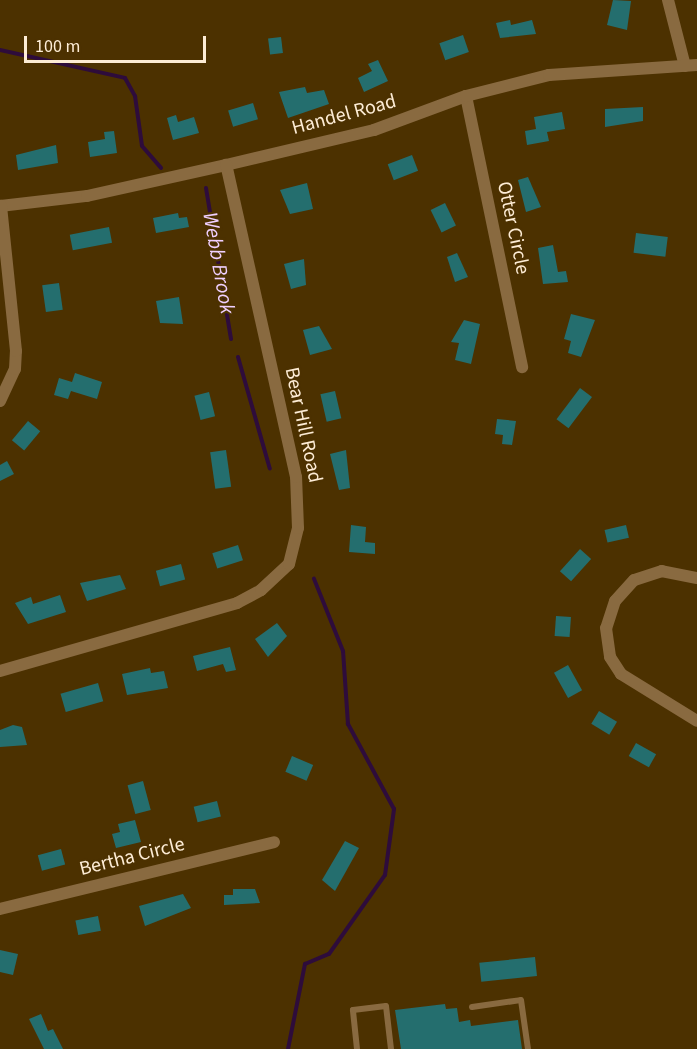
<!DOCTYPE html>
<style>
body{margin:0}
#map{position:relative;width:697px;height:1049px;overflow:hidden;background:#4c3100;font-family:"Source Sans 3",sans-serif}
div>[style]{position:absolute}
.stream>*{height:4px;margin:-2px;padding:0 2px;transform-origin:2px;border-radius:2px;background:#2e0c3b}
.building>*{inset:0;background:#246e6e;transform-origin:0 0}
.service>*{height:6px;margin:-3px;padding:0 3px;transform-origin:3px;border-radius:3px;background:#896a40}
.minor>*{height:12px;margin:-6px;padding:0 6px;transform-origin:6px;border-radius:6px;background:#896a40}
span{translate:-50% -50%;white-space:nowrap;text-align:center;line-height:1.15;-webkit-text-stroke:4.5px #4c3100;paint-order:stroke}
.street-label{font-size:20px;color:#fdecd5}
.water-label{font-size:21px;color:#f0d0ff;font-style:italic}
.scale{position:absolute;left:24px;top:36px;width:182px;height:27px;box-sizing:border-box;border:3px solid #fdecd5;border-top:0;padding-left:8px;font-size:18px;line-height:21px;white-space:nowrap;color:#fdecd5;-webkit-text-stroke:4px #4c3100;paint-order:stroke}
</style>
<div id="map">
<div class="stream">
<div style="left:0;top:50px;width:128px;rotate:12.6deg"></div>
<div style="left:125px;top:78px;width:21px;rotate:61deg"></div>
<div style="left:135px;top:96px;width:50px;rotate:82deg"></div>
<div style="left:142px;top:146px;width:29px;rotate:49deg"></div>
<div style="left:206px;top:188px;width:153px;rotate:80.6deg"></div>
<div style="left:238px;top:357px;width:116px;rotate:74.1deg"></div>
<div style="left:288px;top:1049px;width:87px;rotate:-78.7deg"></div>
<div style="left:305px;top:964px;width:26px;rotate:-23deg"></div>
<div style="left:329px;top:954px;width:97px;rotate:-54.7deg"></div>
<div style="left:385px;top:875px;width:67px;rotate:-82.2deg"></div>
<div style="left:394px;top:809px;width:97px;rotate:-118.4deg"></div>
<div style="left:348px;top:724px;width:73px;rotate:-93.9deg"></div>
<div style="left:343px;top:651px;width:78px;rotate:-111.9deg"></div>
</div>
<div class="building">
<div style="clip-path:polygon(613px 0,631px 1px,627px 30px,607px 25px)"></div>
<div style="clip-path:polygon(510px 20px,511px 25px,532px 20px,536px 34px,500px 38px,496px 23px)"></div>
<div style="left:463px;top:35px;width:18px;height:25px;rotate:71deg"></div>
<div style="left:281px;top:37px;width:16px;height:13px;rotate:83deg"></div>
<div style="clip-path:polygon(378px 60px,388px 81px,364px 92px,358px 78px,372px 71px,368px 64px)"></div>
<div style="clip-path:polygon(305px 87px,307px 93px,324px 90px,329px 104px,288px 118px,279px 92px)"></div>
<div style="left:253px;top:103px;width:17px;height:26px;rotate:73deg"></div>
<div style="clip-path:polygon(643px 107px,643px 121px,605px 127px,605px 109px)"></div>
<div style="clip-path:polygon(562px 112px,565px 129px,547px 132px,549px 141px,527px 145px,525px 131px,536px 129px,534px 117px)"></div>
<div style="clip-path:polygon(176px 115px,178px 122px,194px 117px,199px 133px,173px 140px,167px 118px)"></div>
<div style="clip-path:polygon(114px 131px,117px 153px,90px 157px,88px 142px,105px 139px,104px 132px)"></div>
<div style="clip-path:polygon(56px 145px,58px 163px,18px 170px,16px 155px)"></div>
<div style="left:412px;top:155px;width:17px;height:26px;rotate:69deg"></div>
<div style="clip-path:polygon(528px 177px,541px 207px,526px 212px,518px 180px)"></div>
<div style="clip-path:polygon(307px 183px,313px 209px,290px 214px,280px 190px)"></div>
<div style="left:445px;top:203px;width:25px;height:16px;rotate:64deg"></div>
<div style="clip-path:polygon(178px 213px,179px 218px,187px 217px,189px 227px,156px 233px,153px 218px)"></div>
<div style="left:109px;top:227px;width:16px;height:40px;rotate:79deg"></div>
<div style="left:636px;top:233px;width:32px;height:20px;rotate:7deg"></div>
<div style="clip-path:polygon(553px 245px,558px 272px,566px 271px,568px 282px,543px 284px,538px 248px)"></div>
<div style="clip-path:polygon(457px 253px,468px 277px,455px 282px,447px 257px)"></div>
<div style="clip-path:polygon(304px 259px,306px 285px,291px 289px,284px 264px)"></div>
<div style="left:59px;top:283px;width:27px;height:17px;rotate:82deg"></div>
<div style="clip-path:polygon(179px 297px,183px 324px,160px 323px,156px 301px)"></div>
<div style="clip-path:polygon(571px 314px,595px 320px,581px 357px,568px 353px,571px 341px,564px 339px)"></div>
<div style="clip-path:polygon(464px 320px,480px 324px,471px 364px,455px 360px,459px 343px,451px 342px)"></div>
<div style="clip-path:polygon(319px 326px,332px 349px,310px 355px,303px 330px)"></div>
<div style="clip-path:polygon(75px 373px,102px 382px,97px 399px,71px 391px,68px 399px,54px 395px,59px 378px,72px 382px)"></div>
<div style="left:580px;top:388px;width:15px;height:39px;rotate:37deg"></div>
<div style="left:335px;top:391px;width:28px;height:15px;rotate:77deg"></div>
<div style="left:209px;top:392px;width:25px;height:15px;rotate:76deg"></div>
<div style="clip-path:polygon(497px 419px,516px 421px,512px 445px,502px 444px,503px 435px,495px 434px)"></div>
<div style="left:28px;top:421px;width:16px;height:25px;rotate:40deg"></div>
<div style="left:226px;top:450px;width:37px;height:16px;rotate:82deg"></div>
<div style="clip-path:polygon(346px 450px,350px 488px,339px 490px,330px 454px)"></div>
<div style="clip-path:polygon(7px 461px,14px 474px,0 481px,0 465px)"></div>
<div style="clip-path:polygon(351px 525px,366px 527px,365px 542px,375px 543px,375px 554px,349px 552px)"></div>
<div style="left:626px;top:525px;width:13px;height:22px;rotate:77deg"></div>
<div style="left:238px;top:545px;width:16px;height:27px;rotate:72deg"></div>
<div style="left:580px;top:549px;width:15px;height:30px;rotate:42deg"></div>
<div style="left:181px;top:564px;width:16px;height:26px;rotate:75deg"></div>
<div style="clip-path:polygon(120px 575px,126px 589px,87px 601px,80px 583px)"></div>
<div style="clip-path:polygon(60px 595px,66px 612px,28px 624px,15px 603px,31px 597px,33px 604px)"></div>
<div style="left:556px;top:616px;width:15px;height:20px;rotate:4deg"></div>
<div style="clip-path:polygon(277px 623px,287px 636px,268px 657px,255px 639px)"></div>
<div style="clip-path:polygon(230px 647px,236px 670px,226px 672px,223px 664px,197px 671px,193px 656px)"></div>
<div style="left:568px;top:665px;width:29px;height:16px;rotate:61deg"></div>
<div style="clip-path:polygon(150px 668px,151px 673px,164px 671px,168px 688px,127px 695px,122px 674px)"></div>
<div style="left:98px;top:683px;width:19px;height:39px;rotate:74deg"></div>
<div style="left:599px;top:711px;width:21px;height:15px;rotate:31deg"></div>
<div style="clip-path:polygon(13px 725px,22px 727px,27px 745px,0 747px,0 730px)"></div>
<div style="left:636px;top:743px;width:23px;height:15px;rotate:29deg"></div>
<div style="left:292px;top:756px;width:23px;height:17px;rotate:23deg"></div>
<div style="left:143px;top:781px;width:30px;height:16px;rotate:75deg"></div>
<div style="left:217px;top:801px;width:16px;height:24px;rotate:76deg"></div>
<div style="clip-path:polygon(135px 820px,141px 842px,116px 848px,112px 834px,120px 832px,118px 824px)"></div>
<div style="clip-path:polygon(345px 841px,359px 848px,335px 891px,322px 880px)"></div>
<div style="left:61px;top:849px;width:16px;height:24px;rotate:75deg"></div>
<div style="clip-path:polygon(233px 889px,255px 889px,260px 903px,224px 905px,224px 895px,233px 895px)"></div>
<div style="clip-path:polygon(183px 894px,191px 908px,145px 926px,139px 906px)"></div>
<div style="left:98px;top:916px;width:15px;height:23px;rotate:79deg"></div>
<div style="clip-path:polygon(0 950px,18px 954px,13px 975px,0 972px)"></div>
<div style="left:535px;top:957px;width:19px;height:56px;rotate:84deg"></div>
<div style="clip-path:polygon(445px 1004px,446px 1009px,457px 1008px,459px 1022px,470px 1020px,471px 1026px,518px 1020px,522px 1049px,401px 1049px,395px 1010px)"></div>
<div style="clip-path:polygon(41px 1014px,48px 1031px,53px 1029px,63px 1049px,44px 1049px,29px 1019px)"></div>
</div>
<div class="service">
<div style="left:472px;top:1007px;width:49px;rotate:-8.1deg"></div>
<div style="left:521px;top:1000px;width:49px;rotate:81.9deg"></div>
<div style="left:357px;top:1049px;width:39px;rotate:-96deg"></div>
<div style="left:353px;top:1010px;width:33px;rotate:-7deg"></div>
<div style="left:386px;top:1006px;width:43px;rotate:83.4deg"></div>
</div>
<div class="minor">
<div style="left:668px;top:0;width:68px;rotate:75.6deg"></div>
<div style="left:466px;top:96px;width:277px;rotate:78.3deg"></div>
<div style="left:0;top:206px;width:88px;rotate:-6.6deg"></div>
<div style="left:87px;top:196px;width:142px;rotate:-12.6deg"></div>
<div style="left:226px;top:165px;width:152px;rotate:-13.3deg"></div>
<div style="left:374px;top:130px;width:98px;rotate:-20.3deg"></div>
<div style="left:466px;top:96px;width:86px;rotate:-14.2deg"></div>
<div style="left:549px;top:75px;width:148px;rotate:-3.9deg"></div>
<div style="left:0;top:401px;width:35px;rotate:-65deg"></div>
<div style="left:15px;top:369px;width:18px;rotate:-87deg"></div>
<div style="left:16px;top:351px;width:146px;rotate:-95.9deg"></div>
<div style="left:697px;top:578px;width:36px;rotate:-169deg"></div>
<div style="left:662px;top:571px;width:29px;rotate:162deg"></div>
<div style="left:634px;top:580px;width:28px;rotate:132deg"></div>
<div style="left:615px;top:601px;width:28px;rotate:108deg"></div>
<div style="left:606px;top:628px;width:29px;rotate:82deg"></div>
<div style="left:610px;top:657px;width:20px;rotate:57deg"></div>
<div style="left:621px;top:674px;width:89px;rotate:31.7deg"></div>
<div style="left:0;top:671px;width:247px;rotate:-16deg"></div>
<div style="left:237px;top:603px;width:27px;rotate:-28deg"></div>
<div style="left:261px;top:590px;width:38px;rotate:-43deg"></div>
<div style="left:289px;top:564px;width:37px;rotate:-76deg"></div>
<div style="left:298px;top:528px;width:51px;rotate:-92.2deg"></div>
<div style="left:296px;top:477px;width:320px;rotate:-102.6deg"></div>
<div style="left:0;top:909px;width:282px;rotate:-13.7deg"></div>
</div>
<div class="street-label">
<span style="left:344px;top:115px;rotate:-15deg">Handel Road</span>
<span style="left:513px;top:228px;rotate:78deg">Otter Circle</span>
<span style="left:303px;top:425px;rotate:78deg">Bear Hill Road</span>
<span style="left:132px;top:857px;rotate:-14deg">Bertha Circle</span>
</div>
<div class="water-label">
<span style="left:219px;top:263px;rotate:80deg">Webb Brook</span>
</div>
<div class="scale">100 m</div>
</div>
